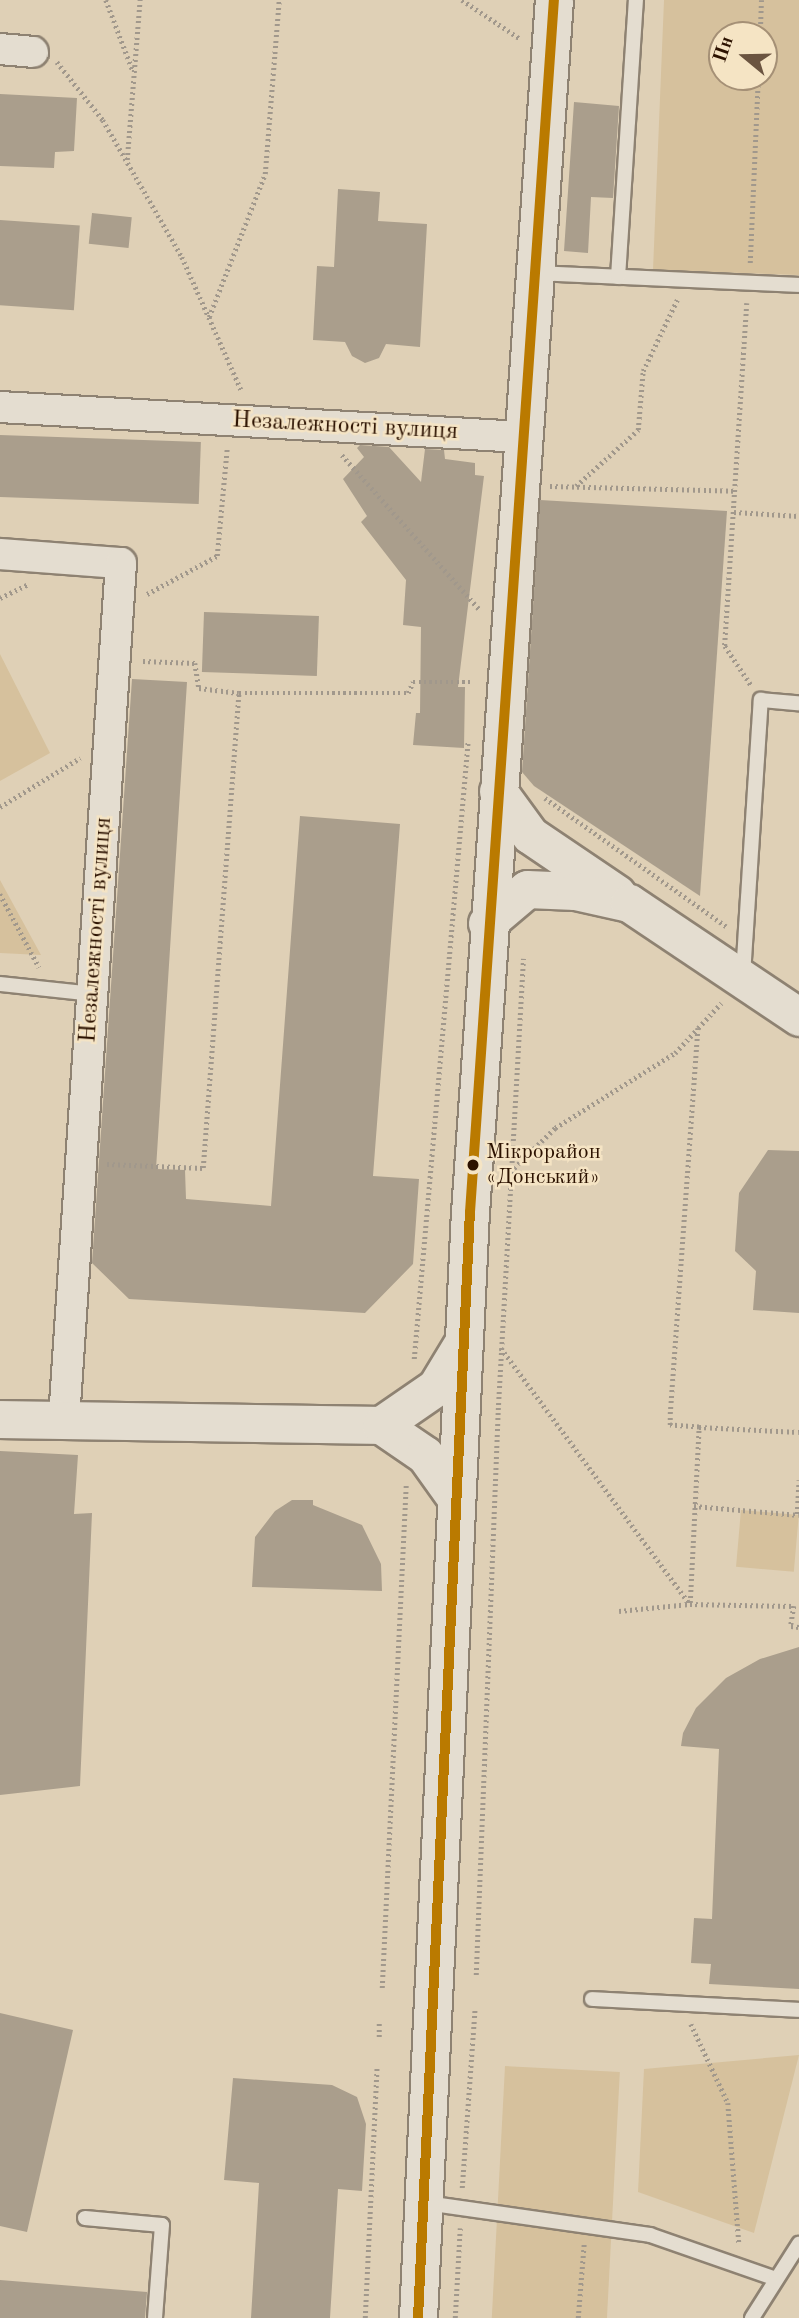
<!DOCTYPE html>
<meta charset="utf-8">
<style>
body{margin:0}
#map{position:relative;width:799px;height:2318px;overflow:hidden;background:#dfd0b6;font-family:"Old Standard TT",serif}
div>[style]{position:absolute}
.green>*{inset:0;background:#d6c19d;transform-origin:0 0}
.building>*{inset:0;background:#aa9e8c;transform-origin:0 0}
.path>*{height:4.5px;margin-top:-2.25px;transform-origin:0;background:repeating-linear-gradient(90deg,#a1988c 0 2px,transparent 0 5.5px)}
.roads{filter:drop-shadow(2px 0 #8e8272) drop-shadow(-2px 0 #8e8272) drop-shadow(0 2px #8e8272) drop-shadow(0 -2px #8e8272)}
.service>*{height:14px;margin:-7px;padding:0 7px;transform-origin:7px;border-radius:7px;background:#e4ddd0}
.minor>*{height:30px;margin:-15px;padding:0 15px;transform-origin:15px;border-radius:15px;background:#e4ddd0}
.tertiary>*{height:37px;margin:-18.5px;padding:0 18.5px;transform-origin:18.5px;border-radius:18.5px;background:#e4ddd0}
.bus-1>*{height:10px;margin:-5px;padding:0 5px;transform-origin:5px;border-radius:5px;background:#ba7a00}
.dots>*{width:19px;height:19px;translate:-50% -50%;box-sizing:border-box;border:4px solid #f5e4c4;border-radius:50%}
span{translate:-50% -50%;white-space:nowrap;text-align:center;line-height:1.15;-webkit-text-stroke:5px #f5e4c4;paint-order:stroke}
.bus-label{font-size:22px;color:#2c1200}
.left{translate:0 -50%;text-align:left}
.street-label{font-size:24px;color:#2c1200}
.north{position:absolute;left:708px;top:21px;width:70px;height:70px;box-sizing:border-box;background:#f5e4c4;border:2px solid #a59076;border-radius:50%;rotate:289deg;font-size:19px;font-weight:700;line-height:28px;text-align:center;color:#2c1200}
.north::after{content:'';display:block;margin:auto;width:24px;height:32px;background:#6b5440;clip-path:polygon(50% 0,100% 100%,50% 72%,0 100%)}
</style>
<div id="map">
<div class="green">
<div style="clip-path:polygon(evenodd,664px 0,799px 0,799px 275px,653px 270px,664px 0,722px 35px,764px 35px,764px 77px,722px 77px,722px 35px)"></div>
<div style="clip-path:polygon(0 654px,50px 753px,0 781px)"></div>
<div style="clip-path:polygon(0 880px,41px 955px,0 953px)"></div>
<div style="left:741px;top:1510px;width:58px;height:57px;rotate:5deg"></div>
<div style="clip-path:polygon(799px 2055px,754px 2233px,638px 2192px,644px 2069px)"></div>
<div style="left:505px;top:2066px;width:115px;height:253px;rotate:3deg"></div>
</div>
<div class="building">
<div style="clip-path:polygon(0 94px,77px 98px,74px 151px,55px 152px,54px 168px,0 166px)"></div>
<div style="clip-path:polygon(574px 102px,619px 106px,613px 198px,591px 197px,588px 253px,564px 251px)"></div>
<div style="clip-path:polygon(338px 189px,380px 192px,378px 221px,427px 224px,420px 347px,386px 344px,379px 358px,365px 363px,352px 356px,345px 342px,313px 340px,317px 266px,334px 267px)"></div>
<div style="left:92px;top:213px;width:40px;height:31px;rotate:6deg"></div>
<div style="left:0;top:220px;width:80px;height:85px;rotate:4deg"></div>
<div style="left:0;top:435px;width:201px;height:62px;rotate:2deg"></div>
<div style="clip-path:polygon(360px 445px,389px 447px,421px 482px,425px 449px,444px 450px,445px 459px,475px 463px,475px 475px,484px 476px,458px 687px,465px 687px,464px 748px,413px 745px,416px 713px,420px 713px,421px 627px,403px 625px,406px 580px,361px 522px,367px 516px,343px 479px,364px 457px,357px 448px)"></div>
<div style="clip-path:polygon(540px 500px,727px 511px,700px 896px,534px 786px,522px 772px)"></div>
<div style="left:204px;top:612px;width:115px;height:60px;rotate:2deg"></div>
<div style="clip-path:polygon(132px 679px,187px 682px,156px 1169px,185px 1170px,186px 1199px,271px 1206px,300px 816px,400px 824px,373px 1176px,419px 1179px,413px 1264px,365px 1313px,129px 1299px,92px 1263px)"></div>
<div style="clip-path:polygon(768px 1150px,799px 1151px,799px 1313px,753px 1310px,756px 1271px,735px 1251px,739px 1193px)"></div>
<div style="clip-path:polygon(0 1451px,78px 1455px,74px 1514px,92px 1513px,80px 1786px,0 1795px)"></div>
<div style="clip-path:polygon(292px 1500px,313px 1500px,313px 1505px,362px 1525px,381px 1564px,382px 1591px,252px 1587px,255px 1537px,275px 1511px)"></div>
<div style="clip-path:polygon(799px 1647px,799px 1989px,709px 1984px,711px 1964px,691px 1963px,694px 1918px,712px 1919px,719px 1749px,681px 1746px,683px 1733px,696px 1708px,726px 1678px,760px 1659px)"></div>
<div style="clip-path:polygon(0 2013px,73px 2030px,27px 2232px,0 2226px)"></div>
<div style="clip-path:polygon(233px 2078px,332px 2085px,357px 2097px,366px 2124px,362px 2191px,338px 2189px,330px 2318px,251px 2318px,259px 2183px,224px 2180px)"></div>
<div style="clip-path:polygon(0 2280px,147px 2292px,145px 2318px,0 2318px)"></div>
</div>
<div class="path">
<div style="left:106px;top:0;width:76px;rotate:69.2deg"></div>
<div style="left:462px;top:0;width:69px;rotate:33.7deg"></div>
<div style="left:760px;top:35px;width:35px;rotate:-88deg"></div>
<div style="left:57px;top:62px;width:74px;rotate:51.6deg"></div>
<div style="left:103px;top:120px;width:158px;rotate:60deg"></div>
<div style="left:182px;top:257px;width:148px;rotate:66deg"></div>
<div style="left:127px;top:160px;width:161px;rotate:-85.4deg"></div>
<div style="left:750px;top:263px;width:186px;rotate:-87.5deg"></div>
<div style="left:747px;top:303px;width:344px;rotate:93.7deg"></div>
<div style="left:725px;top:646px;width:47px;rotate:56.3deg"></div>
<div style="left:209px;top:317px;width:154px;rotate:-68.6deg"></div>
<div style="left:265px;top:174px;width:175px;rotate:-85.4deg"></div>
<div style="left:342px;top:455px;width:206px;rotate:48.3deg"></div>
<div style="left:550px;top:486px;width:185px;rotate:1.5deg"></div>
<div style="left:576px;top:486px;width:84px;rotate:-42.1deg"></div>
<div style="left:638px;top:430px;width:59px;rotate:-85.2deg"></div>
<div style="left:643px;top:371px;width:79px;rotate:-64.4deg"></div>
<div style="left:734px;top:512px;width:65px;rotate:3.5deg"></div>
<div style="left:147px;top:594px;width:80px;rotate:-28.5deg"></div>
<div style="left:217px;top:556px;width:107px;rotate:-84.7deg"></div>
<div style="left:0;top:598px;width:30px;rotate:-26deg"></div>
<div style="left:143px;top:661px;width:52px;rotate:2.2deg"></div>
<div style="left:195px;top:663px;width:25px;rotate:81deg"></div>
<div style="left:199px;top:688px;width:40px;rotate:7.1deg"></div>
<div style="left:239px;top:693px;width:169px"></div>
<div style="left:408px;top:693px;width:12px;rotate:-66deg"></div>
<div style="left:413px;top:682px;width:60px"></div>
<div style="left:545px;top:798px;width:222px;rotate:35.3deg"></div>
<div style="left:0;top:807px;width:94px;rotate:-31.5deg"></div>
<div style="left:0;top:894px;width:83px;rotate:61.9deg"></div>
<div style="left:107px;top:1164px;width:96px;rotate:2.4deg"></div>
<div style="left:203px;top:1168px;width:476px;rotate:-85.7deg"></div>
<div style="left:510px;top:1172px;width:63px;rotate:-44.4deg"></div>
<div style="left:555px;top:1128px;width:142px;rotate:-32deg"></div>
<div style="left:675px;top:1053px;width:33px;rotate:-47deg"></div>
<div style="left:501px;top:1348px;width:318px;rotate:53.6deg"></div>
<div style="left:414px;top:1359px;width:620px;rotate:-85.01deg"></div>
<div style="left:699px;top:1427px;width:29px;rotate:-176deg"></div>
<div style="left:670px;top:1425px;width:11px;rotate:-90deg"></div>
<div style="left:670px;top:1414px;width:387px;rotate:-85.9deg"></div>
<div style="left:698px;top:1028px;width:34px;rotate:-47deg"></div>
<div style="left:694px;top:1506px;width:105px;rotate:4.9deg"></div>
<div style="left:797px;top:1514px;width:34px;rotate:-87deg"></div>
<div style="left:690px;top:1603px;width:176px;rotate:-87.1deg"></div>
<div style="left:699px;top:1427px;width:100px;rotate:2.9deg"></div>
<div style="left:619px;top:1611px;width:71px;rotate:-5.6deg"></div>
<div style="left:690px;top:1604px;width:104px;rotate:1.1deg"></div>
<div style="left:794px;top:1606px;width:20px;rotate:99deg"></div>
<div style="left:791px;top:1626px;width:8px;rotate:7deg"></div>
<div style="left:476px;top:1975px;width:565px;rotate:-87.77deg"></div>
<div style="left:498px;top:1410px;width:452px;rotate:-86.8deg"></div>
<div style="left:382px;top:1988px;width:504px;rotate:-87.27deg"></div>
<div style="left:691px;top:2024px;width:87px;rotate:64.9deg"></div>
<div style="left:728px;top:2103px;width:141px;rotate:85.5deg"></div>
<div style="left:379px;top:2037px;width:15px;rotate:-90deg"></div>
<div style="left:462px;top:2188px;width:180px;rotate:-85.9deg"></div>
<div style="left:365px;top:2318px;width:251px;rotate:-87.3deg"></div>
<div style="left:455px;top:2318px;width:90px;rotate:-86.8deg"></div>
<div style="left:578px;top:2318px;width:74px;rotate:-85.4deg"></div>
</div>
<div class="roads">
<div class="service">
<div style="left:537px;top:273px;width:262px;rotate:2.6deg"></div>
<div style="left:618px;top:277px;width:278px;rotate:-86.3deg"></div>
<div style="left:743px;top:975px;width:276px;rotate:-86.3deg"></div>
<div style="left:761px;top:700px;width:38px;rotate:5deg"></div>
<div style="left:0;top:984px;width:94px;rotate:6.1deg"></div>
<div style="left:592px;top:1999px;width:207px;rotate:3deg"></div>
<div style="left:426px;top:2203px;width:226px;rotate:8.1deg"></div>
<div style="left:650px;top:2235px;width:133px;rotate:19.2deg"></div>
<div style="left:85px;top:2218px;width:77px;rotate:5.2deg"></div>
<div style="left:162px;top:2225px;width:93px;rotate:94.3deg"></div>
<div style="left:752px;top:2318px;width:88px;rotate:-57.6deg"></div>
</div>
<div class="minor">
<div style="left:0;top:49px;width:33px;rotate:5deg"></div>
<div style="left:0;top:407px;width:523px;rotate:3.29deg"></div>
<div style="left:0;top:554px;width:121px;rotate:4.3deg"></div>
<div style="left:121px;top:563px;width:857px;rotate:93.81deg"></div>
</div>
<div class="tertiary">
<div style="left:498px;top:791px;width:54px;rotate:54deg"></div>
<div style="left:530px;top:835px;width:105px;rotate:34.1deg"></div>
<div style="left:487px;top:923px;width:52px;rotate:-40.4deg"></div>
<div style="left:527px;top:889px;width:48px;rotate:2.4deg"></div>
<div style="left:575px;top:891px;width:55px;rotate:12.5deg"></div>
<div style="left:629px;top:903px;width:205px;rotate:33.8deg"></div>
<div style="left:0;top:1419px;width:381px;rotate:0.9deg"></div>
<div style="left:381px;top:1425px;width:53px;rotate:34.3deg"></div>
<div style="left:425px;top:1455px;width:52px;rotate:54.5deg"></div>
<div style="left:381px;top:1425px;width:67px;rotate:-34.6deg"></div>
<div style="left:436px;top:1387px;width:50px;rotate:-58.8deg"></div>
<div style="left:418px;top:2318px;width:1107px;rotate:-87.31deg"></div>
<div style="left:470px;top:1212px;width:1215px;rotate:-86.04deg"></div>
</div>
</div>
<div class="bus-1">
<div style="left:418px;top:2318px;width:1107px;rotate:-87.31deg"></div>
<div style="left:470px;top:1212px;width:1215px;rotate:-86.04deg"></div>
</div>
<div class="dots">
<div style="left:473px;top:1165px;background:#2c1200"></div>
</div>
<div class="bus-label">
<span class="left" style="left:486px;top:1165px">Мікрорайон<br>«Донський»</span>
</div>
<div class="street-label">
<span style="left:345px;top:427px;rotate:3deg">Незалежності вулиця</span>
<span style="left:97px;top:930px;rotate:-86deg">Незалежності вулиця</span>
</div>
<div class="north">Пн</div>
</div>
